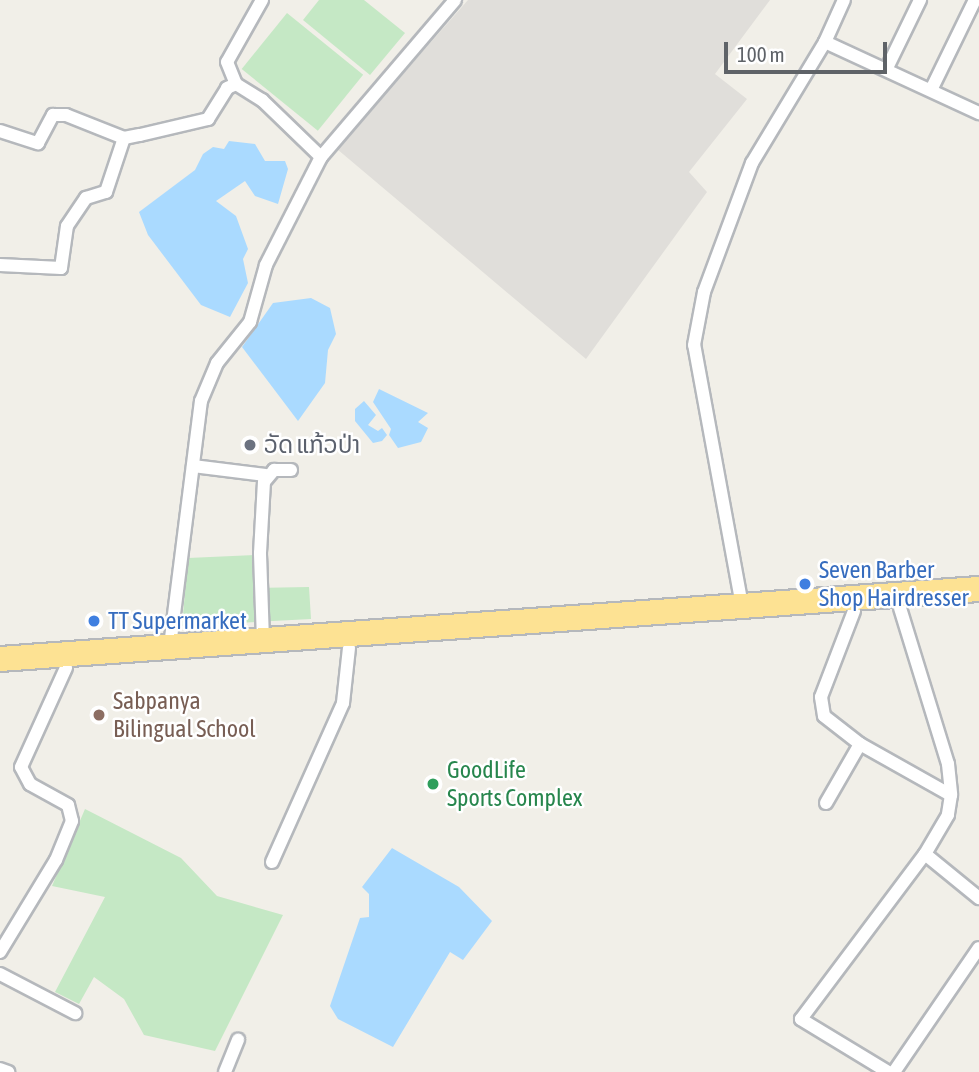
<!DOCTYPE html>
<meta charset="utf-8">
<style>
body{margin:0}
#map{position:relative;width:979px;height:1072px;overflow:hidden;background:#f1efe8;font-family:"Asap Condensed","Noto Sans Lao",sans-serif}
div>[style]{position:absolute}
.industrial>*{inset:0;background:#e0deda}
.green>*{inset:0;background:#c5e8c5;transform-origin:0 0}
.water>*{inset:0;background:#aadaff}
.roads{filter:drop-shadow(2px 0 #b5b8bc) drop-shadow(-2px 0 #b5b8bc) drop-shadow(0 2px #b5b8bc) drop-shadow(0 -2px #b5b8bc)}
.street>*{height:12px;margin:-6px;padding:0 6px;transform-origin:6px;border-radius:6px;background:#fff}
.highway>*{height:24px;margin:-12px;padding:0 12px;transform-origin:12px;border-radius:12px;background:#fde293}
.dots>*{width:19px;height:19px;translate:-50% -50%;box-sizing:border-box;border:4px solid #fff;border-radius:50%}
span{translate:-50% -50%;white-space:nowrap;text-align:center;line-height:1.15;-webkit-text-stroke:5px #fff;paint-order:stroke}
.worship-label{font-size:24px;color:#5b616d}
.left{translate:0 -50%;text-align:left}
.shop-label{font-size:24px;color:#366cbe}
.education-label{font-size:24px;color:#785e54}
.leisure-label{font-size:24px;color:#27864d}
.scale{position:absolute;left:724px;top:42px;width:163px;height:32px;box-sizing:border-box;border:4px solid #5f6368;border-top:0;padding-left:9px;font-size:21px;line-height:24px;white-space:nowrap;color:#5f6368;-webkit-text-stroke:5px #fff;paint-order:stroke}
</style>
<div id="map">
<div class="industrial">
<div style="clip-path:polygon(468px 0,770px 0,715px 74px,747px 99px,689px 172px,707px 192px,586px 359px,337px 149px)"></div>
</div>
<div class="green">
<div style="clip-path:polygon(319px 0,364px 0,405px 33px,370px 75px,303px 20px)"></div>
<div style="left:287px;top:13px;width:98px;height:72px;rotate:39deg"></div>
<div style="clip-path:polygon(255px 555px,254px 588px,309px 587px,311px 619px,182px 626px,188px 558px)"></div>
<div style="clip-path:polygon(85px 809px,181px 858px,217px 896px,283px 915px,215px 1051px,144px 1035px,124px 999px,94px 977px,79px 1004px,55px 992px,105px 897px,52px 886px)"></div>
</div>
<div class="water">
<div style="clip-path:polygon(229px 141px,255px 144px,265px 161px,285px 161px,288px 169px,278px 204px,255px 196px,245px 181px,216px 201px,236px 216px,248px 249px,243px 259px,248px 283px,230px 317px,201px 305px,148px 235px,139px 212px,195px 170px,203px 154px,213px 147px,224px 149px)"></div>
<div style="clip-path:polygon(311px 298px,330px 308px,336px 334px,328px 350px,325px 383px,298px 421px,242px 347px,273px 303px)"></div>
<div style="clip-path:polygon(379px 389px,428px 413px,418px 422px,428px 428px,421px 442px,398px 448px,389px 435px,391px 429px,373px 402px)"></div>
<div style="clip-path:polygon(364px 401px,376px 415px,368px 425px,378px 431px,382px 428px,387px 435px,382px 441px,373px 443px,355px 421px,355px 409px)"></div>
<div style="clip-path:polygon(392px 848px,459px 887px,492px 921px,463px 960px,450px 952px,393px 1047px,338px 1019px,330px 1006px,360px 918px,369px 917px,369px 894px,362px 887px)"></div>
</div>
<div class="roads">
<div class="street">
<div style="left:262px;top:0;width:71px;rotate:119.4deg"></div>
<div style="left:227px;top:62px;width:24px;rotate:68deg"></div>
<div style="left:236px;top:84px;width:31px;rotate:32deg"></div>
<div style="left:262px;top:100px;width:82px;rotate:44deg"></div>
<div style="left:825px;top:42px;width:170px;rotate:24.8deg"></div>
<div style="left:887px;top:68px;width:76px;rotate:-64.1deg"></div>
<div style="left:932px;top:88px;width:98px;rotate:-64deg"></div>
<div style="left:0;top:131px;width:40px;rotate:18deg"></div>
<div style="left:38px;top:143px;width:32px;rotate:-62deg"></div>
<div style="left:53px;top:115px;width:13px"></div>
<div style="left:66px;top:115px;width:62px;rotate:21.6deg"></div>
<div style="left:124px;top:138px;width:16px;rotate:-11deg"></div>
<div style="left:140px;top:135px;width:70px;rotate:-13.2deg"></div>
<div style="left:208px;top:119px;width:36px;rotate:-58deg"></div>
<div style="left:227px;top:88px;width:10px;rotate:-24deg"></div>
<div style="left:0;top:265px;width:61px;rotate:2.8deg"></div>
<div style="left:61px;top:268px;width:42px;rotate:-81.9deg"></div>
<div style="left:67px;top:226px;width:34px;rotate:-56deg"></div>
<div style="left:86px;top:198px;width:21px;rotate:-17deg"></div>
<div style="left:106px;top:192px;width:57px;rotate:-71.6deg"></div>
<div style="left:193px;top:466px;width:73px;rotate:7.1deg"></div>
<div style="left:900px;top:608px;width:163px;rotate:72.9deg"></div>
<div style="left:948px;top:764px;width:31px;rotate:84deg"></div>
<div style="left:743px;top:611px;width:270px;rotate:-100.4deg"></div>
<div style="left:694px;top:345px;width:54px;rotate:-79.3deg"></div>
<div style="left:704px;top:292px;width:138px;rotate:-69.6deg"></div>
<div style="left:752px;top:163px;width:141px;rotate:-58.9deg"></div>
<div style="left:825px;top:42px;width:46px;rotate:-65.7deg"></div>
<div style="left:854px;top:611px;width:92px;rotate:111deg"></div>
<div style="left:821px;top:697px;width:19px;rotate:81deg"></div>
<div style="left:824px;top:716px;width:46px;rotate:37.9deg"></div>
<div style="left:860px;top:744px;width:104px;rotate:29.3deg"></div>
<div style="left:951px;top:795px;width:20px;rotate:99deg"></div>
<div style="left:948px;top:815px;width:45px;rotate:120.5deg"></div>
<div style="left:925px;top:854px;width:70px;rotate:39.2deg"></div>
<div style="left:263px;top:640px;width:87px;rotate:-92deg"></div>
<div style="left:260px;top:553px;width:71px;rotate:-86.8deg"></div>
<div style="left:264px;top:482px;width:16px;rotate:-50deg"></div>
<div style="left:274px;top:470px;width:17px"></div>
<div style="left:170px;top:646px;width:247px;rotate:-82.8deg"></div>
<div style="left:201px;top:401px;width:41px;rotate:-67.2deg"></div>
<div style="left:217px;top:363px;width:53px;rotate:-51.2deg"></div>
<div style="left:250px;top:322px;width:59px;rotate:-74.3deg"></div>
<div style="left:266px;top:265px;width:121px;rotate:-63deg"></div>
<div style="left:321px;top:157px;width:206px;rotate:-49.5deg"></div>
<div style="left:826px;top:803px;width:68px;rotate:-60deg"></div>
<div style="left:272px;top:862px;width:174px;rotate:-65.9deg"></div>
<div style="left:343px;top:703px;width:55px;rotate:-83.8deg"></div>
<div style="left:0;top:952px;width:108px;rotate:-58.7deg"></div>
<div style="left:56px;top:860px;width:42px;rotate:-67.7deg"></div>
<div style="left:72px;top:821px;width:16px;rotate:-104deg"></div>
<div style="left:68px;top:805px;width:43px;rotate:-151.1deg"></div>
<div style="left:30px;top:784px;width:19px;rotate:-118deg"></div>
<div style="left:21px;top:767px;width:109px;rotate:-65.6deg"></div>
<div style="left:0;top:974px;width:85px;rotate:27.5deg"></div>
<div style="left:0;top:1069px;width:9px;rotate:21deg"></div>
<div style="left:225px;top:1072px;width:35px;rotate:-68deg"></div>
<div style="left:888px;top:1072px;width:102px;rotate:-148.7deg"></div>
<div style="left:801px;top:1019px;width:206px;rotate:-53.1deg"></div>
<div style="left:894px;top:1072px;width:150px;rotate:-55.6deg"></div>
</div>
<div class="highway">
<div style="left:0;top:659px;width:981px;rotate:-4.09deg"></div>
</div>
</div>
<div class="dots">
<div style="left:250px;top:445px;background:#6b7280"></div>
<div style="left:805px;top:584px;background:#3f7fe0"></div>
<div style="left:94px;top:621px;background:#3f7fe0"></div>
<div style="left:99px;top:715px;background:#8d6e63"></div>
<div style="left:433px;top:784px;background:#2e9e5b"></div>
</div>
<div class="worship-label">
<span class="left" style="left:264px;top:445px">ວັດ ແກ້ວປ່າ</span>
</div>
<div class="shop-label">
<span class="left" style="left:819px;top:584px">Seven Barber<br>Shop Hairdresser</span>
<span class="left" style="left:108px;top:621px">TT Supermarket</span>
</div>
<div class="education-label">
<span class="left" style="left:113px;top:715px">Sabpanya<br>Bilingual School</span>
</div>
<div class="leisure-label">
<span class="left" style="left:447px;top:784px">GoodLife<br>Sports Complex</span>
</div>
<div class="scale">100 m</div>
</div>
